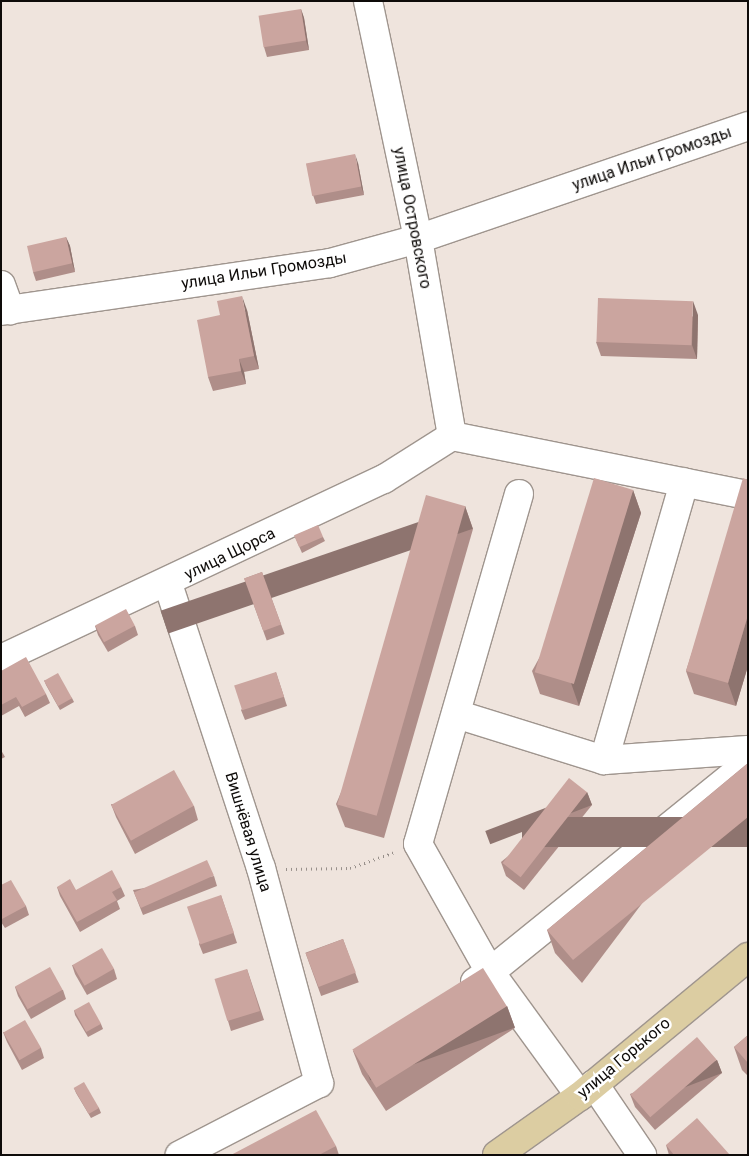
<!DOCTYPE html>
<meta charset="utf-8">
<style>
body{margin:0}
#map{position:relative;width:749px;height:1156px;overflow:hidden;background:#efe4dd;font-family:Roboto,sans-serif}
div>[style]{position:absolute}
.path>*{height:3px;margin-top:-1.5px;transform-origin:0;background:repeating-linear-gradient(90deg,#98908b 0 1px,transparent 0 5px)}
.roads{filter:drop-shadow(1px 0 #9f958e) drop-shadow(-1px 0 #9f958e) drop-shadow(0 1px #9f958e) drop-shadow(0 -1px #9f958e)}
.minor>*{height:28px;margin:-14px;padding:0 14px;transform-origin:14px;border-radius:14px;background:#fff}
.major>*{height:28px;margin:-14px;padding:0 14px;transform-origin:14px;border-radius:14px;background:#dccda2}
.wall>*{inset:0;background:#af8e89;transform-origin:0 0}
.shaded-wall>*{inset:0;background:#8e746f;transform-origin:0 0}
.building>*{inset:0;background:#cba59f;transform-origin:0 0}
span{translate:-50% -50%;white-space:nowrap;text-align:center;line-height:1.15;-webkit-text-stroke:5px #fff;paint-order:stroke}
.street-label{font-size:16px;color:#0e0b09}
.frame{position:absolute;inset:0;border:2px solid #0e0b09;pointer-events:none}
</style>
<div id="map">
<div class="path">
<div style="left:286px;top:869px;width:64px;rotate:-0.9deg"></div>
<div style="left:350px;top:868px;width:48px;rotate:-19.6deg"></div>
</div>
<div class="roads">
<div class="minor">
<div style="left:368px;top:1px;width:243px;rotate:78.1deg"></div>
<div style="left:418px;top:239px;width:200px;rotate:80.2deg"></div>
<div style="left:1px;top:285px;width:27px;rotate:70deg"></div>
<div style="left:1px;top:311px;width:332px;rotate:-8.3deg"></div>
<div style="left:330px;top:263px;width:91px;rotate:-15.3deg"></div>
<div style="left:418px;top:239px;width:349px;rotate:-18.9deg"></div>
<div style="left:452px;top:436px;width:302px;rotate:11.3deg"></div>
<div style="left:519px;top:494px;width:364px;rotate:106.1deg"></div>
<div style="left:418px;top:844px;width:147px;rotate:60.6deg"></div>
<div style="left:490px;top:972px;width:332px;rotate:-39deg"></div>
<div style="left:168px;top:584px;width:299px;rotate:71.9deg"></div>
<div style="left:261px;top:868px;width:223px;rotate:74.9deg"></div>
<div style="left:319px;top:1083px;width:157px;rotate:152.6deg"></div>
<div style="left:1px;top:659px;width:423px;rotate:-25.2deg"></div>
<div style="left:384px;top:479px;width:80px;rotate:-32.3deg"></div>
<div style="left:456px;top:714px;width:155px;rotate:17.3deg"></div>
<div style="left:604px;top:760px;width:289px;rotate:-73.9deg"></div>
<div style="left:604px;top:760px;width:144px;rotate:-4deg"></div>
<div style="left:475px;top:982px;width:18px;rotate:-34deg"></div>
<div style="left:490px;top:972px;width:153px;rotate:54deg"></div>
<div style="left:594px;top:1084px;width:86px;rotate:55.9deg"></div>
</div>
<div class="major">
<div style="left:497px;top:1155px;width:102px;rotate:-35.4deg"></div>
<div style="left:580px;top:1096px;width:218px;rotate:-39.6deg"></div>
</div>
</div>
<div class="wall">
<div style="clip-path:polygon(301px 9px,304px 18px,309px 50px,267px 57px,264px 47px)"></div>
<div style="clip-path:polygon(358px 163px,364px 195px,316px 204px,313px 195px)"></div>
<div style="clip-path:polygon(66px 237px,70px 246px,75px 272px,36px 281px,33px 272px)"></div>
<div style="clip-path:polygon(247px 310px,259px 369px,244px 372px,246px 384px,213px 391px,208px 377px)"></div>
<div style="clip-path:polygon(698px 315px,697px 359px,601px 356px,596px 342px)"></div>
<div style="clip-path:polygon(748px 480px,748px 666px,736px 706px,694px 694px,686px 671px)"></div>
<div style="clip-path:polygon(633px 490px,641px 513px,579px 706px,540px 694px,532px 671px)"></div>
<div style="clip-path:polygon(465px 506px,473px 529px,384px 838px,345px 827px,336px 804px)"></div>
<div style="clip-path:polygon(295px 537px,323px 537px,325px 541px,302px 553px)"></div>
<div style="left:262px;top:572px;width:66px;height:19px;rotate:70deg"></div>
<div style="clip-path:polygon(95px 626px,135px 626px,138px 635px,108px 652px,98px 635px)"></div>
<div style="clip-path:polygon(1px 671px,46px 694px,50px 703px,25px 717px,19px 706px,1px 716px)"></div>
<div style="clip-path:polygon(276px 672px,287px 706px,245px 720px,241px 710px)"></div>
<div style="clip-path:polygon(44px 680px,72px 698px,74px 702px,60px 710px,46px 685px)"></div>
<div style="clip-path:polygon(1px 750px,5px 757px,1px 759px)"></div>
<div style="clip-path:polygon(748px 763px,582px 983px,555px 953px,547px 930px)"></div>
<div style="clip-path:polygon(587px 792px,592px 805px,524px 890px,506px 876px,501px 862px)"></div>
<div style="clip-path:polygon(111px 804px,194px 806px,198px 820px,135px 854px,116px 817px)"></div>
<div style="clip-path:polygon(214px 876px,217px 886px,143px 915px,133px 890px)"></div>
<div style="clip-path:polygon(1px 885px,26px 906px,29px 915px,5px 928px,1px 922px)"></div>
<div style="clip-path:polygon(57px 887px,76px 890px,121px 887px,125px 896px,117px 901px,120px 909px,80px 932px,60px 896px)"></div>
<div style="clip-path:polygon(221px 895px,237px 943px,203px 954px,199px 944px)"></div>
<div style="left:343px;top:939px;width:46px;height:40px;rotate:70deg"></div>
<div style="clip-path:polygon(72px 965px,114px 969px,117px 979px,87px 995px,75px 974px)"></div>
<div style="clip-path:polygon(247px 969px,264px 1020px,231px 1031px,228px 1021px)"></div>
<div style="clip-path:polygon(15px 987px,63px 990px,66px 999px,31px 1019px,18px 996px)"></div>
<div style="clip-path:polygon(507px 1006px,515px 1028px,386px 1111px,362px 1074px,353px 1051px)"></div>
<div style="clip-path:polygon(74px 1010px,101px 1024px,103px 1029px,88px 1037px,75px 1015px)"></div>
<div style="clip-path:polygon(3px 1032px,41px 1048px,44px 1058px,22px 1070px,7px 1042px)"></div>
<div style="clip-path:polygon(748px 1035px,748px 1076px,742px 1070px,734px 1047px)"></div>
<div style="clip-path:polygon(717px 1060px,722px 1073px,655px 1130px,635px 1107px,630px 1094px)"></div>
<div style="clip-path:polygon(74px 1088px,99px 1108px,101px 1113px,91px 1118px,76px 1093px)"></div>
<div style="clip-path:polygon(666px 1145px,730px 1155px,669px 1155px)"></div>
<div style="clip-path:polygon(336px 1146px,339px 1155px,231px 1155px)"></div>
</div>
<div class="shaded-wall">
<div style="clip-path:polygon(301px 9px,304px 18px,309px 50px,306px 41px)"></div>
<div style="clip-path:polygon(355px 154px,358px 163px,364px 195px,361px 186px)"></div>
<div style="clip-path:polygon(66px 237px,70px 246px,75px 272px,72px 263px)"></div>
<div style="clip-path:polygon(242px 296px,247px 310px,259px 369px,254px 356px)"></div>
<div style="clip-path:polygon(693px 301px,698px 315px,697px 359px,692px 345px)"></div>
<div style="clip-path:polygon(239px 359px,244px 372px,246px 384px,241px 371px)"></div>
<div style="clip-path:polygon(633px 490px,641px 513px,579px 706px,571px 683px)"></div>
<div style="left:465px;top:506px;width:24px;height:322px;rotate:71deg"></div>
<div style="clip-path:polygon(748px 615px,748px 666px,736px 706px,728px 683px)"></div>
<div style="left:587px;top:792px;width:14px;height:109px;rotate:69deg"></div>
<div style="left:748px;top:817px;width:30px;height:226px;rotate:90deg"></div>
<div style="left:507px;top:1006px;width:23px;height:154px;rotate:70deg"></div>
<div style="left:717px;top:1060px;width:14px;height:88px;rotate:69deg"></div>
</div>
<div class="building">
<div style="left:301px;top:9px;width:32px;height:43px;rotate:81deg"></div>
<div style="left:355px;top:154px;width:33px;height:50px;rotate:79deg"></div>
<div style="left:66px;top:237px;width:27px;height:40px;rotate:77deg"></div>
<div style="clip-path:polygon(242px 296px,254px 356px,239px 359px,241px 371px,208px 377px,197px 320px,220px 315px,217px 301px)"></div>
<div style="left:598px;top:298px;width:95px;height:44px;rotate:2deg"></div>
<div style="left:594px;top:478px;width:41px;height:203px;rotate:17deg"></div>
<div style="clip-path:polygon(743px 478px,748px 480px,748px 615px,728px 683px,686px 671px)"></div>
<div style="left:426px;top:495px;width:41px;height:322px;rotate:16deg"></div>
<div style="left:318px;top:525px;width:13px;height:26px;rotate:67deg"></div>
<div style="left:262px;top:572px;width:56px;height:19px;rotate:70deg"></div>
<div style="left:126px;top:609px;width:19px;height:35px;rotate:62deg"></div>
<div style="clip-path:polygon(26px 657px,46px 694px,22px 707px,16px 697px,1px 705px,1px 671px)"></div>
<div style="left:276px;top:672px;width:26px;height:44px;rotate:72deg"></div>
<div style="left:58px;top:673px;width:29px;height:16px;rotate:61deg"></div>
<div style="clip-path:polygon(748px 763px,748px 817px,573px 960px,547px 930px)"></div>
<div style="left:174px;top:770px;width:41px;height:72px;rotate:61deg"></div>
<div style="left:569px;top:778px;width:23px;height:108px;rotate:38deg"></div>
<div style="left:207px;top:860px;width:17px;height:80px;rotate:66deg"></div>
<div style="clip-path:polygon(112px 870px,121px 887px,112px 892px,117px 900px,77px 922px,57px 887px,70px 879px,76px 890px)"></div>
<div style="clip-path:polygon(11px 880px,26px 906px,2px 919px,1px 885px)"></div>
<div style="left:221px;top:895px;width:40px;height:36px;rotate:71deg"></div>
<div style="left:343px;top:939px;width:36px;height:40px;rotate:69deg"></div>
<div style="left:102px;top:948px;width:24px;height:34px;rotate:60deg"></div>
<div style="left:50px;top:967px;width:26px;height:40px;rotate:61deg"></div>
<div style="left:483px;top:968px;width:45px;height:154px;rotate:58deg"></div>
<div style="left:247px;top:969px;width:44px;height:34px;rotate:73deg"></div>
<div style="left:89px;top:1002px;width:25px;height:17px;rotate:61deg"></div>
<div style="left:25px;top:1020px;width:32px;height:25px;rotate:60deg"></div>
<div style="clip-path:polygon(748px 1035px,748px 1063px,734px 1047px)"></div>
<div style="left:697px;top:1037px;width:30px;height:88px;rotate:49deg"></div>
<div style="left:84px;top:1082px;width:30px;height:12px;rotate:60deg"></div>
<div style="clip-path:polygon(316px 1110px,336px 1146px,319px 1155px,231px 1155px)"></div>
<div style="clip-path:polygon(697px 1118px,730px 1155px,674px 1155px,666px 1145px)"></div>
</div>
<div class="street-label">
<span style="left:652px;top:159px;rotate:-19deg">улица Ильи Громозды</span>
<span style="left:412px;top:218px;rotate:79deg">улица Островского</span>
<span style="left:264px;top:271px;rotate:-9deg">улица Ильи Громозды</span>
<span style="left:230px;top:554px;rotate:-26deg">улица Щорса</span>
<span style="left:248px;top:832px;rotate:73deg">Вишнёвая улица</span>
<span style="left:624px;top:1058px;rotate:-40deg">улица Горького</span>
</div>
<div class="frame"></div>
</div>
